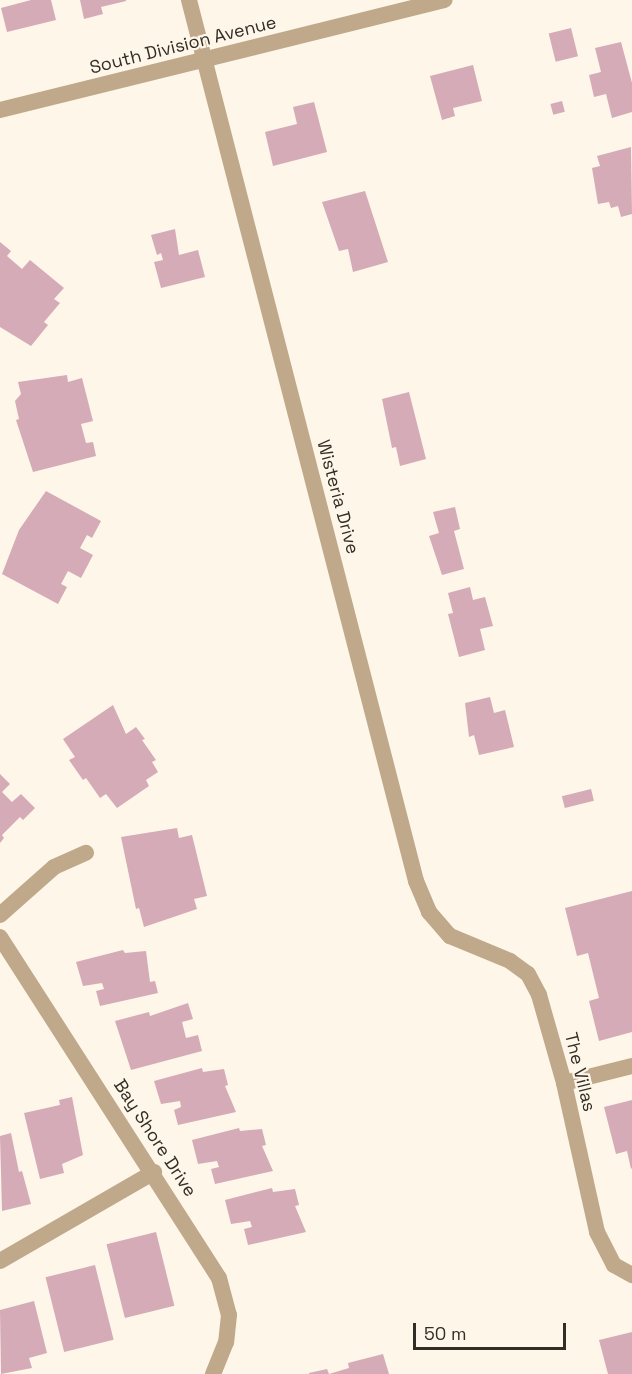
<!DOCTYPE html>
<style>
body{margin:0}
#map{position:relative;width:632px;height:1374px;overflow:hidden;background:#fdf6e9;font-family:"Space Grotesk",sans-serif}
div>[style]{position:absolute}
.building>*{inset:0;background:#d4abb7;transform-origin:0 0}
.minor>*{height:16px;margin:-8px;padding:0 8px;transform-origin:8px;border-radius:8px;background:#c0a98a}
span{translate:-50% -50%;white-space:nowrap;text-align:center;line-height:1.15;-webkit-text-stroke:4.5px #fdf6e9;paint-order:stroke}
.street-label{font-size:18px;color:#322d25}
.scale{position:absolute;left:413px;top:1323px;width:153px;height:27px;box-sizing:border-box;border:3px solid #322d25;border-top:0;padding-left:8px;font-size:18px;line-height:21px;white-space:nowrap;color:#322d25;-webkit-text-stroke:4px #fdf6e9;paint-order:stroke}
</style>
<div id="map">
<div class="building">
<div style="clip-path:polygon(31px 0,51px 0,56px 20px,7px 32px,1px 8px)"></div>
<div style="clip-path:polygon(80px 0,126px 0,126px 1px,101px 7px,103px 14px,84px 19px)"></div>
<div style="left:571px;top:28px;width:29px;height:23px;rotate:76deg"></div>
<div style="clip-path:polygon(621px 42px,632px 83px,632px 112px,612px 118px,606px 94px,594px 97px,589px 75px,601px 72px,595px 48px)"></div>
<div style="clip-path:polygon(473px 65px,482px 101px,453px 108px,455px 116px,442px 120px,430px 76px)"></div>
<div style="left:562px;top:101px;width:11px;height:12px;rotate:75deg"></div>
<div style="clip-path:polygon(314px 102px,327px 152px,273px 166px,265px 132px,297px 124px,293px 107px)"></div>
<div style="clip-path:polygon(631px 147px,632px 214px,621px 217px,618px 206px,611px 208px,609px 202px,598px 204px,592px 168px,600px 166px,597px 156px)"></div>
<div style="clip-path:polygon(365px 191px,388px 262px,353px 272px,348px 249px,339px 251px,322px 202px)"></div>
<div style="clip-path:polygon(175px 229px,179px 255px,198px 250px,205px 277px,161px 288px,154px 262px,163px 260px,161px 253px,157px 255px,151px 235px)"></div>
<div style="clip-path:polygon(0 242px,11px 251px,7px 256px,22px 269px,30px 260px,64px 288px,54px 299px,60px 303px,44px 322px,48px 325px,31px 346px,0 327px)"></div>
<div style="clip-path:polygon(67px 375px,68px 382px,82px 378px,93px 421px,81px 424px,86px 443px,93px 442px,96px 456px,33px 472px,16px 420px,19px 419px,15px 401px,21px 394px,18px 382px)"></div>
<div style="clip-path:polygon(409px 392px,426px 459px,400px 466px,396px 447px,392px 448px,382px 399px)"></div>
<div style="clip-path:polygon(46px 491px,101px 521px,92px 538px,87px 535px,80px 548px,93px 555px,81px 578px,68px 571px,61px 584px,67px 587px,58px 604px,2px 574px,19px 530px)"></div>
<div style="clip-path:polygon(455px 507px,460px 529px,454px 531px,464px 569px,442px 575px,429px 536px,439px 533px,433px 512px)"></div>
<div style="clip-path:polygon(470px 587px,473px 600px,485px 597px,493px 626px,480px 629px,485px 650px,459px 657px,448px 614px,453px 613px,448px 593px)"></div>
<div style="clip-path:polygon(490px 697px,494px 713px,505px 710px,514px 747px,479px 755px,474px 735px,469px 737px,465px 703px)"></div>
<div style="clip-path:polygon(113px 705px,126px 734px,136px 727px,145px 739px,142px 740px,156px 760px,152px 762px,158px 772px,146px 780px,149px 786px,117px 808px,106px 794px,100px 798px,86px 778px,83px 780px,69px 760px,75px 757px,63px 739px)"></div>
<div style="clip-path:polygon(0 774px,10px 784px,2px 792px,12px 802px,21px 794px,35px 808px,23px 820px,20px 817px,2px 835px,4px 838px,0 843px)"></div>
<div style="left:591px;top:789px;width:12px;height:30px;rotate:76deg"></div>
<div style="clip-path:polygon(177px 828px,179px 838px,192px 835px,207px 896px,194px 899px,197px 909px,144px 927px,139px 908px,136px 909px,121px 837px)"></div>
<div style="clip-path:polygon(632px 891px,632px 1032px,599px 1041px,589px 1001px,599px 998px,588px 953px,577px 956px,565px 908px)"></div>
<div style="clip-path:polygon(123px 950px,125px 953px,146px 951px,150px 982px,155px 981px,158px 993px,100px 1006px,96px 991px,104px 989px,102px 983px,83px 986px,76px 962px)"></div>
<div style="clip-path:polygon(188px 1003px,193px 1019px,182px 1022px,186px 1038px,198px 1035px,202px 1051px,131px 1070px,115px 1021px,149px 1012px,150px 1016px)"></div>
<div style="clip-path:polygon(202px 1068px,203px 1072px,224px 1069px,228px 1085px,225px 1086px,236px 1112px,178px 1125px,174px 1110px,181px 1107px,180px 1101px,161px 1104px,154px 1081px)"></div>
<div style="clip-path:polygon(72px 1097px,83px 1155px,62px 1164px,64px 1173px,40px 1179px,24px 1113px,60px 1105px,59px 1100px)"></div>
<div style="clip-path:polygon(632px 1100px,632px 1168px,631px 1169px,627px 1151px,616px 1154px,604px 1107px)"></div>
<div style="clip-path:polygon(239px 1128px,240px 1131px,262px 1129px,266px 1145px,262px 1146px,273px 1171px,215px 1184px,211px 1169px,219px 1167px,217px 1161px,198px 1164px,192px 1140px)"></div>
<div style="clip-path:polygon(11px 1133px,19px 1172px,22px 1171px,31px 1204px,2px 1211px,0 1136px)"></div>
<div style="clip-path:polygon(272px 1188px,273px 1192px,295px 1189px,299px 1205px,295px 1206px,306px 1232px,248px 1245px,244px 1229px,252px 1227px,250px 1221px,231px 1224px,225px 1200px)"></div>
<div style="left:156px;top:1232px;width:76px;height:51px;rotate:76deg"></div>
<div style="left:95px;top:1265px;width:77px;height:51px;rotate:76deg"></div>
<div style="clip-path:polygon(34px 1301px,47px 1353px,29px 1358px,32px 1368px,1px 1374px,0 1310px)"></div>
<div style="clip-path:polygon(632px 1332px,632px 1374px,608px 1374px,599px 1340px)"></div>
<div style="clip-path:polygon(383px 1354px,389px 1374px,329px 1374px,349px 1368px,348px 1363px)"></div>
<div style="clip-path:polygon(327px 1369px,329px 1374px,309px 1374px,309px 1373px)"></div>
</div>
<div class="minor">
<div style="left:189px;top:0;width:910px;rotate:75.55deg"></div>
<div style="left:416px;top:881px;width:34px;rotate:67deg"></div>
<div style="left:429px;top:912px;width:32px;rotate:49deg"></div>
<div style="left:450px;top:936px;width:65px;rotate:22.6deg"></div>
<div style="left:510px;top:961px;width:22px;rotate:36deg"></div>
<div style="left:528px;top:974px;width:24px;rotate:62deg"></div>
<div style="left:539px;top:995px;width:91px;rotate:74.1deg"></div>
<div style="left:564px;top:1083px;width:153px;rotate:77.5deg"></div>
<div style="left:597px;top:1232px;width:37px;rotate:63deg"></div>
<div style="left:614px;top:1265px;width:21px;rotate:29deg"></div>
<div style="left:0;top:110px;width:458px;rotate:-13.9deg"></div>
<div style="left:0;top:915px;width:72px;rotate:-41.6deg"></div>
<div style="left:54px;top:867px;width:35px;rotate:-24deg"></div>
<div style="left:0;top:937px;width:405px;rotate:57.3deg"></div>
<div style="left:219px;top:1278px;width:38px;rotate:75deg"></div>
<div style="left:229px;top:1315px;width:27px;rotate:96deg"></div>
<div style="left:226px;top:1342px;width:35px;rotate:112deg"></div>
<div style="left:564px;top:1083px;width:70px;rotate:-14deg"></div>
<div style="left:0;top:1261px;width:178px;rotate:-30deg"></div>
</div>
<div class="street-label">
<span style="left:183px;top:45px;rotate:-14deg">South Division Avenue</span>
<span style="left:338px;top:497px;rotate:75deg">Wisteria Drive</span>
<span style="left:580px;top:1072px;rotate:76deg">The Villas</span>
<span style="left:155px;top:1138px;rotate:57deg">Bay Shore Drive</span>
</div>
<div class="scale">50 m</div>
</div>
